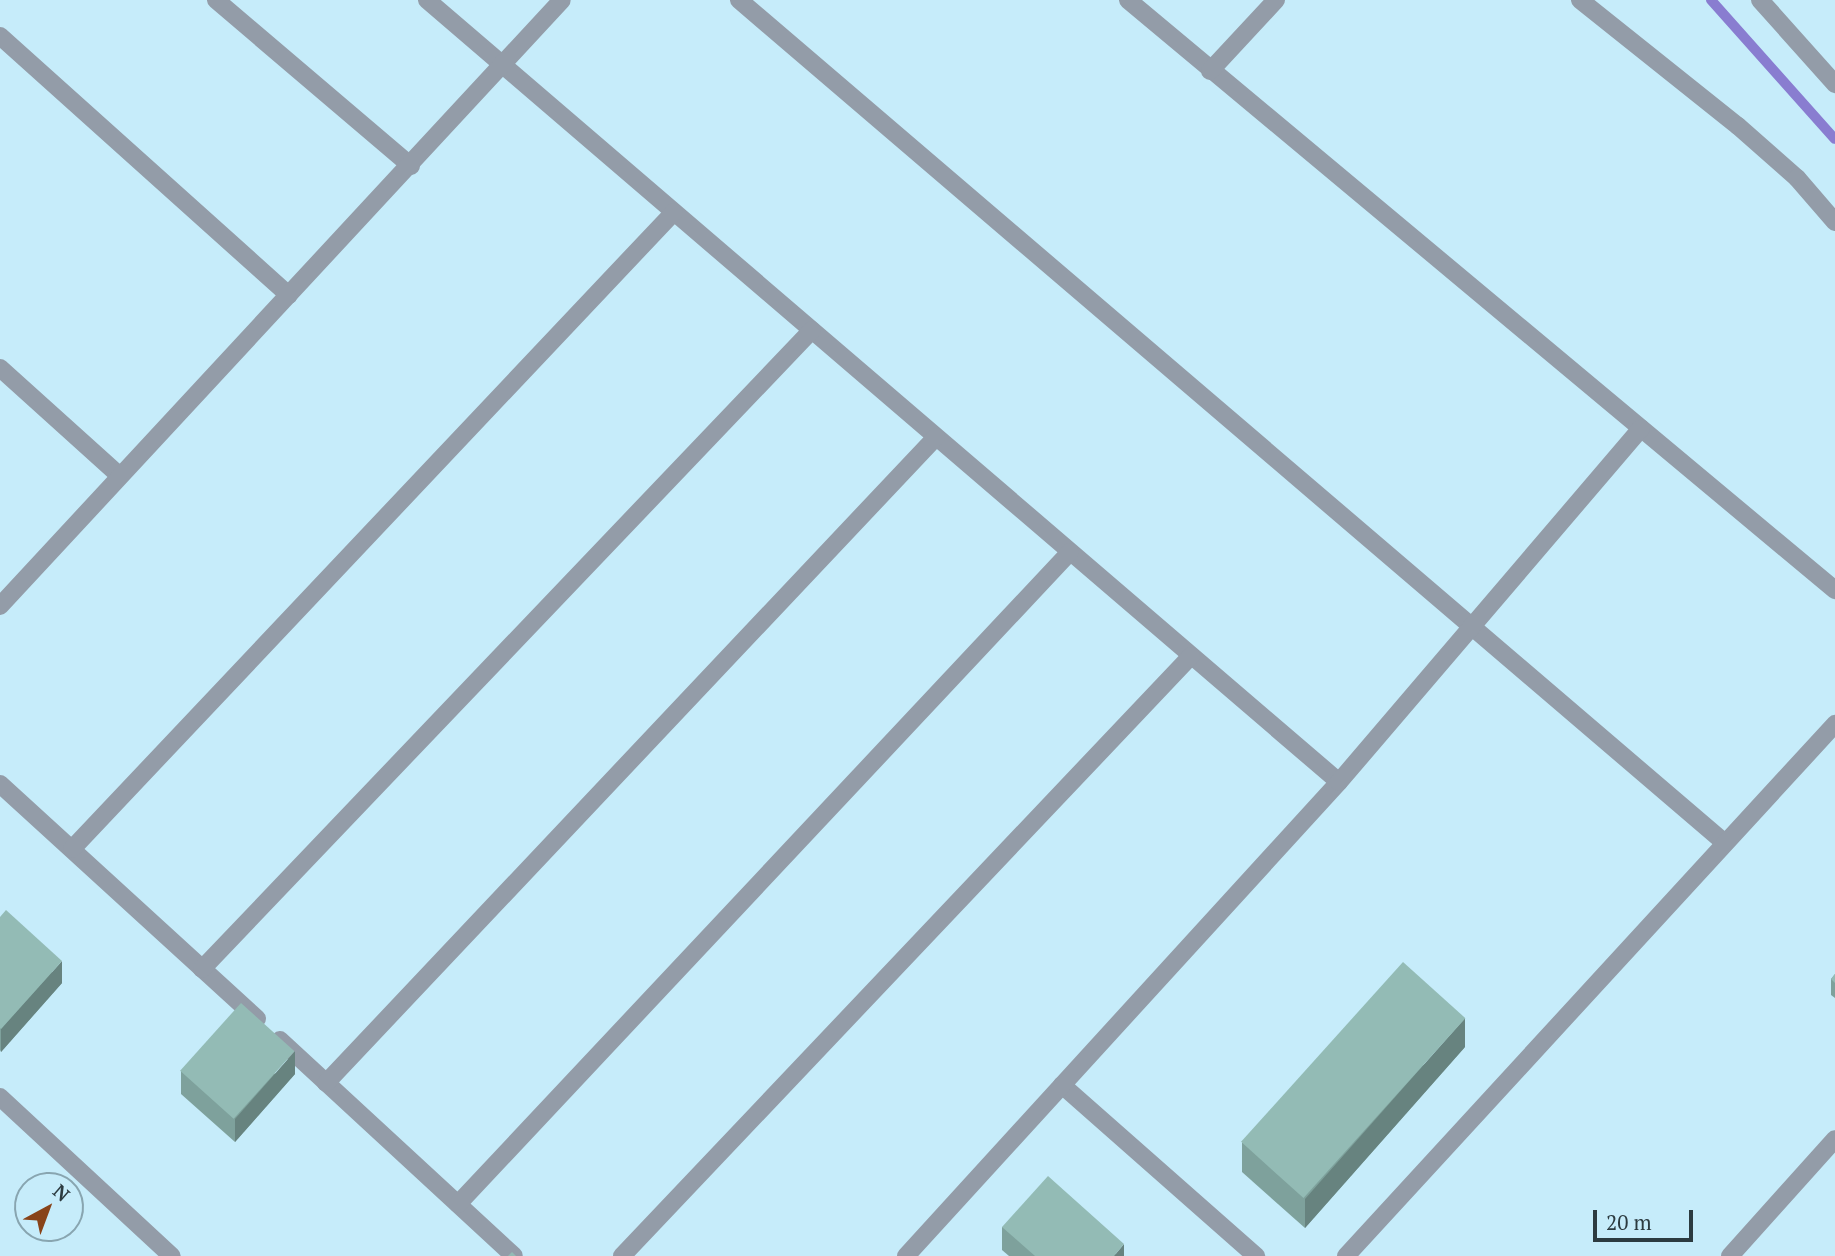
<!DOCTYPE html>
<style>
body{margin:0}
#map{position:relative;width:1835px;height:1256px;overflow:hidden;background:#c6ecfa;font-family:"PT Serif",serif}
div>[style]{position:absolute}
.stream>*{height:10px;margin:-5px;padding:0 5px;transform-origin:5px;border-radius:5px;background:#897dd0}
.street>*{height:18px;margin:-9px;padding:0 9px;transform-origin:9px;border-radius:9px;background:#939ca8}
.wall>*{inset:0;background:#7ea19c}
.shaded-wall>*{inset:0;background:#67837f}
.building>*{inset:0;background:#93bbb5;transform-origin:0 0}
span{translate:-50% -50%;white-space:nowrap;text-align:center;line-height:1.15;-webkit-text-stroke:5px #c6ecfa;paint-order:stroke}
.north{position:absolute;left:14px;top:1172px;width:70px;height:70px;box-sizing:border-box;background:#c6ecfa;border:2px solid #88a5b0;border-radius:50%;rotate:41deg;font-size:19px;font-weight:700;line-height:28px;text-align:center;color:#2c3b40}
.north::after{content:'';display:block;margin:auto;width:24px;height:32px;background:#884319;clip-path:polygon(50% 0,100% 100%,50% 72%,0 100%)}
.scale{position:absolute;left:1593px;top:1210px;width:100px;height:32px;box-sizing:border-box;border:4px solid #2c3b40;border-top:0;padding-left:9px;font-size:21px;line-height:24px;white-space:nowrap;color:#2c3b40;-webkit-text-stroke:5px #c6ecfa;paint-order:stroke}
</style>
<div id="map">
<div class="stream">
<div style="left:1711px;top:0;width:186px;rotate:48.3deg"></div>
</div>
<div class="street">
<div style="left:216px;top:0;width:256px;rotate:40.4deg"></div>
<div style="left:427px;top:0;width:1201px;rotate:40.61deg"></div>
<div style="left:739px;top:0;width:1297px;rotate:40.53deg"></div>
<div style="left:1128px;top:0;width:921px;rotate:39.85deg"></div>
<div style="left:1580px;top:0;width:202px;rotate:38.6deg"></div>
<div style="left:1738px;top:126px;width:79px;rotate:41.4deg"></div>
<div style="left:1797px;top:178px;width:58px;rotate:49.2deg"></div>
<div style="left:1760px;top:0;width:113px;rotate:48.2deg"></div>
<div style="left:0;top:36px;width:388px;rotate:41.9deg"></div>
<div style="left:1210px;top:71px;width:97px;rotate:-47.1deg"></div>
<div style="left:0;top:368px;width:161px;rotate:42deg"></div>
<div style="left:0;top:606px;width:826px;rotate:-47.16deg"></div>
<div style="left:0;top:784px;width:348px;rotate:42.4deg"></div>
<div style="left:72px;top:849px;width:876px;rotate:-46.62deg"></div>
<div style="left:202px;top:969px;width:883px;rotate:-46.33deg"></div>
<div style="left:280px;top:1040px;width:318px;rotate:42.7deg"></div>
<div style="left:326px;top:1083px;width:888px;rotate:-46.64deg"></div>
<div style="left:1062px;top:1085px;width:259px;rotate:41.4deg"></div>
<div style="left:0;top:1097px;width:234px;rotate:42.8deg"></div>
<div style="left:458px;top:1204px;width:894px;rotate:-46.81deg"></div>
<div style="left:622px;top:1256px;width:827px;rotate:-46.52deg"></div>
<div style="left:906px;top:1256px;width:642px;rotate:-47.59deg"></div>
<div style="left:1339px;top:782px;width:465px;rotate:-49.5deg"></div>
<div style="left:1346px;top:1256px;width:723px;rotate:-47.41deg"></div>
<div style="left:1730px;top:1256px;width:157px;rotate:-48.1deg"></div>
</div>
<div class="wall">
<div style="clip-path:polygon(0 917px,62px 983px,1px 1052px,0 1050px)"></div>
<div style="clip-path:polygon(1835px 974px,1835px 998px,1831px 995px,1831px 979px)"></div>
<div style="clip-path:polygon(1465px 1047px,1305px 1228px,1242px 1172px,1242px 1143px)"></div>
<div style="clip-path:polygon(181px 1071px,295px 1074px,235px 1142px,181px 1094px)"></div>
<div style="clip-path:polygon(1002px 1227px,1124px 1256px,1009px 1256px,1002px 1250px)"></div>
</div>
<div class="shaded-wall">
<div style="clip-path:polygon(62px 961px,62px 983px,1px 1052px,1px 1029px)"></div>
<div style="clip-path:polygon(1465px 1018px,1465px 1047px,1305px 1228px,1305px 1199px)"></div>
<div style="clip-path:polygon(295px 1051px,295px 1074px,235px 1142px,235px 1119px)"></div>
<div style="clip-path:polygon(1124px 1244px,1124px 1256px,1114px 1256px)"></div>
</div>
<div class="building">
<div style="clip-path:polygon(6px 910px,62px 961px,1px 1029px,0 1028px,0 917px)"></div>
<div style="left:1403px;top:962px;width:84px;height:242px;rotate:42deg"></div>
<div style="clip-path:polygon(1835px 974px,1835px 983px,1831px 979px)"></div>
<div style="left:241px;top:1003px;width:72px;height:91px;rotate:42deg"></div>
<div style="clip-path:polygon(1048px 1176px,1124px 1244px,1114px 1256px,1035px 1256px,1002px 1227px)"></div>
<div style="clip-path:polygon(512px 1252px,516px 1256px,508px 1256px)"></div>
</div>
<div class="north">N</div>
<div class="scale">20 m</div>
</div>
